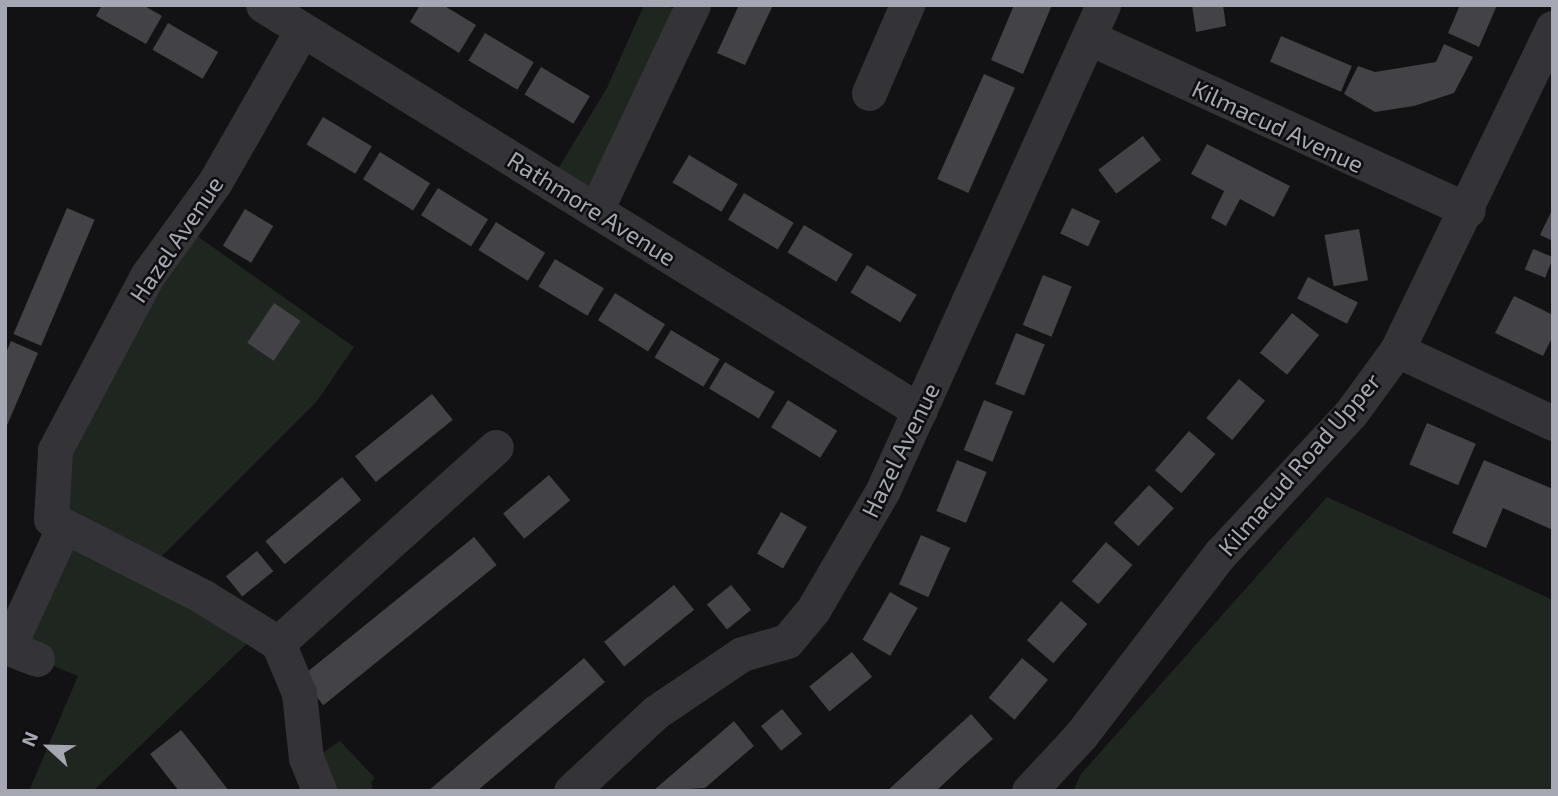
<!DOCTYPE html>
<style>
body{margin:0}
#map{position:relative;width:1558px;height:796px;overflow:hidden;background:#121214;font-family:"Exo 2",sans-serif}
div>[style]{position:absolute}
.green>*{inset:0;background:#1f2620}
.building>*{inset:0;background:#424247;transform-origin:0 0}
.minor>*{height:35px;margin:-17.5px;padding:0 17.5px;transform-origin:17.5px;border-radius:17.5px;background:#343438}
span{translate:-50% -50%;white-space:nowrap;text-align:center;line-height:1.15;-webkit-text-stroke:5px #0e0d0f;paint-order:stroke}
.street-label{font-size:24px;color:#a5a8b3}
.frame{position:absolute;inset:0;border:7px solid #a5a8b3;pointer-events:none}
.north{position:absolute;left:14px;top:712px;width:70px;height:70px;-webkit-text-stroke:5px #0e0d0f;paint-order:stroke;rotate:292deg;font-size:19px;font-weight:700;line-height:28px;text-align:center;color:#a5a8b3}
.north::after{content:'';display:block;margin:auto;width:24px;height:32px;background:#a5a8b3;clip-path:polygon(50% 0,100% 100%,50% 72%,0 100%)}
</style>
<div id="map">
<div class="green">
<div style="clip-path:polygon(644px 5px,666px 5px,688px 16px,596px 210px,550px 182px,607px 88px)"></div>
<div style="clip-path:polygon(183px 226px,354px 347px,317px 401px,149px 569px,258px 633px,93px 791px,29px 791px,78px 676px,9px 648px,64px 526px,55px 450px)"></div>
<div style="clip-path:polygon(1327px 497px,1553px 600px,1553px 791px,1073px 791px,1081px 774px)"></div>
<div style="clip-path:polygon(340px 741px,375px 778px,371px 782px,373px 791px,319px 791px,308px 763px)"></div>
</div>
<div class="building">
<div style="clip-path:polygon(102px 5px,143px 5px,162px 16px,146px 44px,96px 16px)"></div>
<div style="clip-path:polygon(420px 5px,443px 5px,476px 25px,459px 53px,410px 22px)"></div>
<div style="clip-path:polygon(739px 5px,773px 5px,745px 65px,717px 53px)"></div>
<div style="clip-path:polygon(1014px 5px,1052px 5px,1023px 74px,991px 60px)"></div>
<div style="clip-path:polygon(1192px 5px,1223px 5px,1226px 26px,1196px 32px)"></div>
<div style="clip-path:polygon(1460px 5px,1497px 5px,1479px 47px,1448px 33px)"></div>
<div style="left:168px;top:23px;width:58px;height:31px;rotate:30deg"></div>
<div style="left:485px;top:33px;width:57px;height:32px;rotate:31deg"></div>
<div style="left:1281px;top:36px;width:77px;height:28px;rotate:23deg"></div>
<div style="clip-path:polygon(1444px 44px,1473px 57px,1454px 93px,1414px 106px,1375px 112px,1344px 94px,1358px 66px,1375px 72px,1436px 62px)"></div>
<div style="left:541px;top:67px;width:57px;height:32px;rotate:31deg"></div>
<div style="left:984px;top:74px;width:34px;height:115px;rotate:24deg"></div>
<div style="left:323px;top:117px;width:57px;height:32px;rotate:31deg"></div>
<div style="left:1143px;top:136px;width:30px;height:56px;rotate:53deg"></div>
<div style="clip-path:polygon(1207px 144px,1290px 186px,1274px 217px,1240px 199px,1226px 226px,1211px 218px,1224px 191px,1191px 174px)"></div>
<div style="left:380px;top:152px;width:59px;height:32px;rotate:32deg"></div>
<div style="left:689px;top:155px;width:57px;height:32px;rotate:31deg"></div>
<div style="left:438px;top:188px;width:59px;height:32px;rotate:32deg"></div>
<div style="left:744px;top:193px;width:58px;height:31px;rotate:31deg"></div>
<div style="left:67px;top:208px;width:30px;height:137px;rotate:23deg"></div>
<div style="left:1072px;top:208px;width:31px;height:28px;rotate:25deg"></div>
<div style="clip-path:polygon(1553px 208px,1553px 241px,1540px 235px)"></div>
<div style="left:245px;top:209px;width:33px;height:43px;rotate:31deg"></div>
<div style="left:496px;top:222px;width:58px;height:33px;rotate:32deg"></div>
<div style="left:804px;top:225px;width:57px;height:32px;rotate:31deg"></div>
<div style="left:1359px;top:229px;width:52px;height:35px;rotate:80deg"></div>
<div style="left:1533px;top:249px;width:22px;height:22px;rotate:22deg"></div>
<div style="left:555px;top:259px;width:57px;height:32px;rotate:31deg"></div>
<div style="left:867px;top:265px;width:58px;height:32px;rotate:31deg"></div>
<div style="left:1043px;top:275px;width:31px;height:54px;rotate:22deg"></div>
<div style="left:1308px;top:277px;width:56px;height:24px;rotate:27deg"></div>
<div style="left:615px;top:293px;width:59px;height:32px;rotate:32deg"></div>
<div style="clip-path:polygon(1514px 296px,1553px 315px,1553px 336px,1543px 356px,1495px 333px)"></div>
<div style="left:274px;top:303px;width:32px;height:48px;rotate:34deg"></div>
<div style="left:1292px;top:313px;width:35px;height:51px;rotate:39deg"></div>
<div style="left:671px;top:330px;width:57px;height:32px;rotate:31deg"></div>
<div style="left:1016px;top:333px;width:31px;height:55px;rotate:22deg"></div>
<div style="clip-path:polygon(11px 341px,38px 353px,5px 430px,5px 355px)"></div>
<div style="left:725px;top:362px;width:58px;height:31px;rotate:31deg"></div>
<div style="left:1239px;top:379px;width:34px;height:51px;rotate:40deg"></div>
<div style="left:432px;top:394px;width:33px;height:99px;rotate:51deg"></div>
<div style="left:788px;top:400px;width:58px;height:32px;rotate:32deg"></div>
<div style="left:984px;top:400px;width:31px;height:54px;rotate:22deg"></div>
<div style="left:1427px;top:423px;width:53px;height:45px;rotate:23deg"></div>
<div style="left:1189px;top:431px;width:35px;height:52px;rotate:41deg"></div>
<div style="left:957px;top:460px;width:32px;height:55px;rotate:22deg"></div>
<div style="clip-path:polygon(1484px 460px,1553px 489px,1553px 530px,1503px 508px,1486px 548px,1452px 533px)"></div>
<div style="left:549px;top:475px;width:33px;height:60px;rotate:50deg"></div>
<div style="left:342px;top:477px;width:30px;height:100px;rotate:50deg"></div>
<div style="left:1149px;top:485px;width:34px;height:52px;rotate:43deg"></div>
<div style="left:781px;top:512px;width:30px;height:48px;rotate:30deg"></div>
<div style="left:921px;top:535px;width:32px;height:54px;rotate:24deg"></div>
<div style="left:474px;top:537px;width:36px;height:223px;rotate:51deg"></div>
<div style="left:1106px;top:542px;width:35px;height:52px;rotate:41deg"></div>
<div style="left:257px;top:551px;width:26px;height:40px;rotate:51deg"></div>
<div style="left:674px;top:585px;width:32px;height:90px;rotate:51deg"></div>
<div style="left:731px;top:585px;width:32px;height:31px;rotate:51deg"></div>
<div style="left:890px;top:592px;width:32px;height:55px;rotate:30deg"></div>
<div style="left:1061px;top:601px;width:35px;height:52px;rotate:41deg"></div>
<div style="left:852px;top:652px;width:32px;height:55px;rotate:51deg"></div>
<div style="clip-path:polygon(584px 658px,605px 682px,477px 791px,428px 791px)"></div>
<div style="left:1022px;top:658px;width:34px;height:52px;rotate:40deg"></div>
<div style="left:782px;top:709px;width:32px;height:27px;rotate:51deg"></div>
<div style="clip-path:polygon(971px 714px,993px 739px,967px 762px,936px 791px,887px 791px)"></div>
<div style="clip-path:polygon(734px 721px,754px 746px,705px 788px,653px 791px)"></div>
<div style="clip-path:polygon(181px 730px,202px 756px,229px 791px,179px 791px,171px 781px,150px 754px)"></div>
</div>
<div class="minor">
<div style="left:263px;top:5px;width:772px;rotate:31.71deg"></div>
<div style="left:302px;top:30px;width:175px;rotate:119.8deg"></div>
<div style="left:215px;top:182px;width:116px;rotate:125.9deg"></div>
<div style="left:147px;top:276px;width:197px;rotate:117.9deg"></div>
<div style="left:55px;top:450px;width:69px;rotate:93.3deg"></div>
<div style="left:51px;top:519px;width:169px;rotate:27deg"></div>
<div style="left:202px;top:596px;width:89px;rotate:31.7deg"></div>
<div style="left:278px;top:643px;width:54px;rotate:67.2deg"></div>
<div style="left:299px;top:693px;width:65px;rotate:83.9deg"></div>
<div style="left:306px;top:758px;width:35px;rotate:68deg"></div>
<div style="left:1090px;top:38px;width:415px;rotate:24.5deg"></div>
<div style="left:869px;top:93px;width:96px;rotate:-66.6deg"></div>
<div style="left:596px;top:210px;width:227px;rotate:-64.7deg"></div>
<div style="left:1397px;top:350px;width:172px;rotate:25.1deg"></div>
<div style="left:278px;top:643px;width:293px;rotate:-42deg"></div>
<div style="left:37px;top:659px;width:31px;rotate:-159deg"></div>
<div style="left:8px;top:648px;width:134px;rotate:-65.3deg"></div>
<div style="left:571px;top:791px;width:116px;rotate:-42.9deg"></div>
<div style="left:656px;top:712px;width:104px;rotate:-34deg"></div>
<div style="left:742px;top:654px;width:47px;rotate:-16.1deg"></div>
<div style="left:787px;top:641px;width:40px;rotate:-50deg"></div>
<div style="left:813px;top:610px;width:139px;rotate:-59.7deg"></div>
<div style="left:883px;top:490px;width:533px;rotate:-65.6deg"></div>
<div style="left:1029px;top:791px;width:76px;rotate:-47.1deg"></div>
<div style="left:1081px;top:735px;width:228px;rotate:-52.5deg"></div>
<div style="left:1220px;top:554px;width:192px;rotate:-47.1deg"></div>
<div style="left:1351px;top:413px;width:78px;rotate:-53.9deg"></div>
<div style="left:1397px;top:350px;width:358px;rotate:-64.2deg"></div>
</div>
<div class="street-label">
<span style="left:1278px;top:126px;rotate:25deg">Kilmacud Avenue</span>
<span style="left:592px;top:208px;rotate:32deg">Rathmore Avenue</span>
<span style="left:176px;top:239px;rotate:-56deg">Hazel Avenue</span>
<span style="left:900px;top:450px;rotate:-64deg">Hazel Avenue</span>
<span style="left:1299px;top:464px;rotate:-49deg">Kilmacud Road Upper</span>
</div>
<div class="frame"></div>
<div class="north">N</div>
</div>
